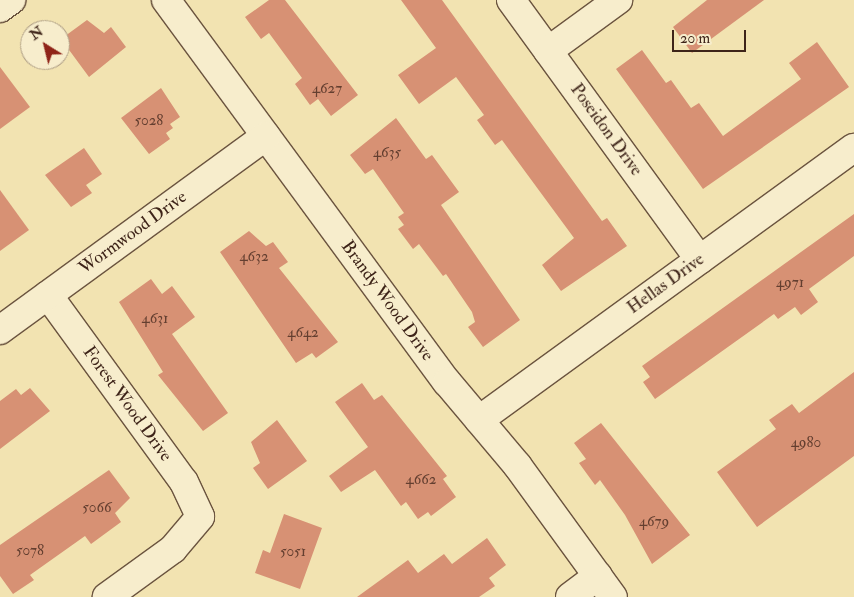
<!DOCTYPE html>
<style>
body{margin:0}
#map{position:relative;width:854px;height:597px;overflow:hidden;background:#f2e3b1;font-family:"IM FELL Double Pica",serif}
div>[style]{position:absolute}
.building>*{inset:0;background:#d79174}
.roads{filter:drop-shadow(1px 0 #6b543f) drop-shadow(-1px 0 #6b543f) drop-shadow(0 1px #6b543f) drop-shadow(0 -1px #6b543f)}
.minor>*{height:28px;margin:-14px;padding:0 14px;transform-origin:14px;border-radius:14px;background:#f7edcc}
span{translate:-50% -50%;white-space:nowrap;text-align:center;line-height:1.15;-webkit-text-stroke:4px #f7edcc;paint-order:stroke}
.number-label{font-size:15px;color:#643f30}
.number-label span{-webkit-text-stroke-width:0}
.street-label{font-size:18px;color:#3e2419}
.north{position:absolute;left:20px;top:20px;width:50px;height:50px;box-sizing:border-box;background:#f7edcc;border:1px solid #ad9d84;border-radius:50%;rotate:324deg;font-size:14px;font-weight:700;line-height:20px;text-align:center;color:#3e2419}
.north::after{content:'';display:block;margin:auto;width:18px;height:22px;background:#8f2418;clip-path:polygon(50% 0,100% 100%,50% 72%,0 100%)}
.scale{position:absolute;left:672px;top:30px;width:74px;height:22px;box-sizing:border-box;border:2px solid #3e2419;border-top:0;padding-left:6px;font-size:15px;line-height:18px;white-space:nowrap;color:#3e2419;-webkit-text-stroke:4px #f7edcc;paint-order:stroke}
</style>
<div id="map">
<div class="building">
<div style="clip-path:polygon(269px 0,285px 0,358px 95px,331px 116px,318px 99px,310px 105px,295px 84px,302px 78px,269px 33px,261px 39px,245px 17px)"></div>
<div style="clip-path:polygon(401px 0,442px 0,602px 221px,607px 218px,627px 246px,561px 291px,542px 265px,574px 238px,502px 140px,495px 145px,477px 120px,484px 115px,456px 77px,419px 104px,398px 75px,436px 48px)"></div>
<div style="clip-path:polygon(707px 0,764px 0,692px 53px,673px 27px)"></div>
<div style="clip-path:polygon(87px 20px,104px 33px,111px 27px,126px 47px,89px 77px,61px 39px)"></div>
<div style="clip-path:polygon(817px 42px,849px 87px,703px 189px,616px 69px,642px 50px,666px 83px,671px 80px,691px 108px,699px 103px,723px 136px,801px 79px,789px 63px)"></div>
<div style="clip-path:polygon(0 67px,30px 107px,0 129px)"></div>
<div style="clip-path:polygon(161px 88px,180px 117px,170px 124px,173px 128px,166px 133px,170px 139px,149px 154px,121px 118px)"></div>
<div style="clip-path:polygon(396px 118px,426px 159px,432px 155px,459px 192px,441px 205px,520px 320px,483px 347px,468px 327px,475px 322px,472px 312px,446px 274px,443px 276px,419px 244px,413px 249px,398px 229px,404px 225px,398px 217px,404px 213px,373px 169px,365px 174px,350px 155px)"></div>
<div style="clip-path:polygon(84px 148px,102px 174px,86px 185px,92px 193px,71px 207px,45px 175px)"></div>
<div style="clip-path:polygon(0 190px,29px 230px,0 251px)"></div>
<div style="clip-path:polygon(854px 214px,854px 256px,809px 289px,818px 302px,801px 315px,795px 307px,778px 319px,774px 314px,655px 399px,643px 382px,650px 377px,642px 366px)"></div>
<div style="clip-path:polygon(249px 231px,266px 246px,273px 242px,288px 262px,279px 268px,338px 342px,316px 358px,312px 353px,296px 363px,220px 252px)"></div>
<div style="clip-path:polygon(151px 279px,162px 294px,172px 286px,195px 317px,172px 334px,228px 413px,203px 431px,158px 375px,163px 372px,119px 302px)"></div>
<div style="clip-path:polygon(854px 372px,854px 456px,757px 527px,717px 472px,776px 429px,769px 420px,792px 404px,799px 413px)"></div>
<div style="clip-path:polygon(362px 383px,374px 400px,382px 395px,447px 476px,443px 479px,456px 497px,431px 516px,428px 512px,418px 519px,406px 502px,401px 506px,375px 470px,341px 492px,329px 476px,368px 447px,335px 402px)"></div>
<div style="clip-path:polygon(30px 388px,50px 411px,0 449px,0 401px,16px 389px,21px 395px)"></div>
<div style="clip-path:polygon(277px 420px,307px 461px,268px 489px,253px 468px,260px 463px,251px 442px)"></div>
<div style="clip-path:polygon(601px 423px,690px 535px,652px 564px,625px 515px,600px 480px,595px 485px,579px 463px,586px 459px,574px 443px)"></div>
<div style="clip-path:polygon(109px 470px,130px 498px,115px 513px,121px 522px,91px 544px,85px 536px,30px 575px,34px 580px,13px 594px,0 576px,0 545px)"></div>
<div style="clip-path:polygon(284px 514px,322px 528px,300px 589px,255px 573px,263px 550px,270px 553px)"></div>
<div style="clip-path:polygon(487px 538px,506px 565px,489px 578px,495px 586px,479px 597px,357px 597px,408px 560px,418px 573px,444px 554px,452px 564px)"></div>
</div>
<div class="roads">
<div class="minor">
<div style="left:166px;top:0;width:474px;rotate:53.7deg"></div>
<div style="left:447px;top:382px;width:109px;rotate:49.9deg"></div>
<div style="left:517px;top:465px;width:163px;rotate:54deg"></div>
<div style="left:511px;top:0;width:321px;rotate:54deg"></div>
<div style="left:0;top:8px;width:14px;rotate:-36deg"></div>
<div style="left:548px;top:51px;width:87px;rotate:-36.1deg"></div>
<div style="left:48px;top:295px;width:231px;rotate:54deg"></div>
<div style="left:184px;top:482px;width:38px;rotate:65deg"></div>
<div style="left:200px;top:517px;width:42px;rotate:130.2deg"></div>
<div style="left:173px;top:549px;width:82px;rotate:144deg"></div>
<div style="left:0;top:330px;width:329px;rotate:-36.1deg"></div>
<div style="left:479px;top:420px;width:463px;rotate:-36deg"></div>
<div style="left:570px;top:597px;width:35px;rotate:-37deg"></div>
</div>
</div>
<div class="number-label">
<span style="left:327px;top:89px">4627</span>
<span style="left:149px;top:121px">5028</span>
<span style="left:387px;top:153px">4635</span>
<span style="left:254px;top:257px">4632</span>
<span style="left:790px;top:283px">4971</span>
<span style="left:155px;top:319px">4631</span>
<span style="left:303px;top:333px">4642</span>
<span style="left:806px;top:443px">4980</span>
<span style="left:421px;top:480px">4662</span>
<span style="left:97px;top:508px">5066</span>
<span style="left:654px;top:522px">4679</span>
<span style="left:30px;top:551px">5078</span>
<span style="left:293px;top:552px">5051</span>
</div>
<div class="street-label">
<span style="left:606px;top:130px;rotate:54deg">Poseidon Drive</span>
<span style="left:133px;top:233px;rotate:-36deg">Wormwood Drive</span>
<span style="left:666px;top:284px;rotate:-36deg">Hellas Drive</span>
<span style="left:387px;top:301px;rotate:54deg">Brandy Wood Drive</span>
<span style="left:127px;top:404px;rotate:54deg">Forest Wood Drive</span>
</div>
<div class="north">N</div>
<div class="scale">20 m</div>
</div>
